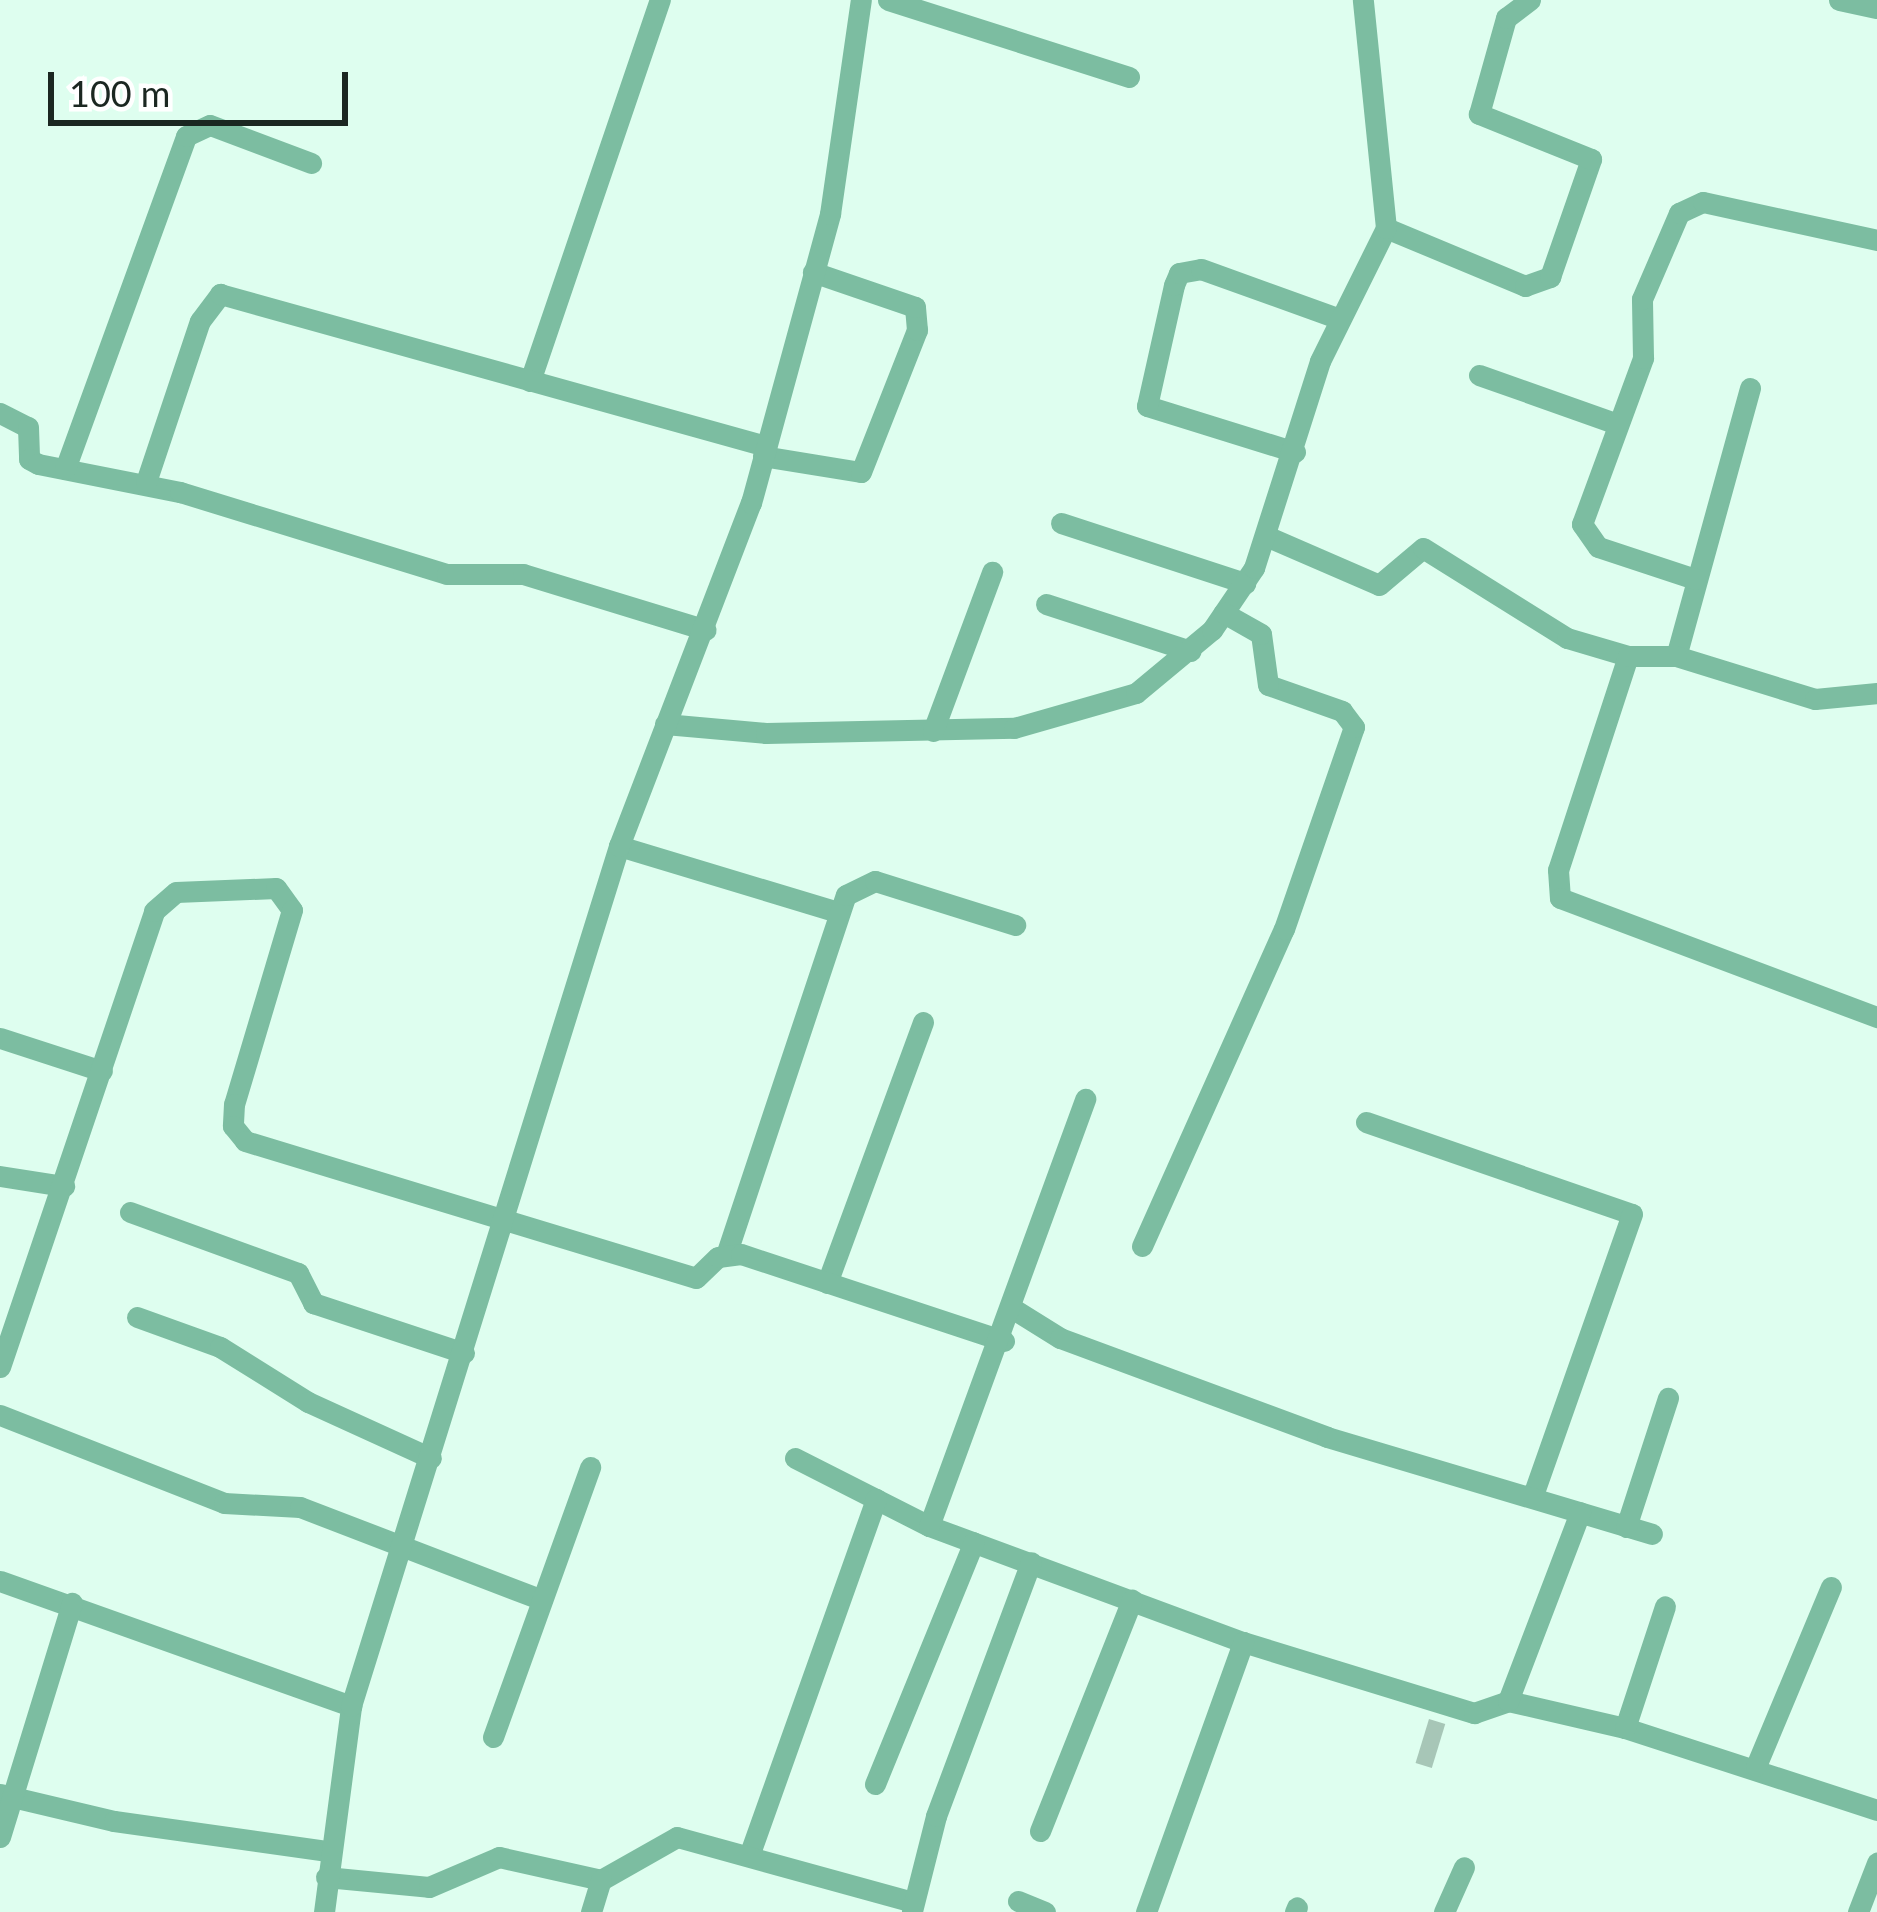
<!DOCTYPE html>
<style>
body{margin:0}
#map{position:relative;width:1877px;height:1912px;overflow:hidden;background:#defeef;font-family:Lato,sans-serif}
div>[style]{position:absolute}
.building>*{inset:0;background:#a7c6b7;transform-origin:0 0}
.minor>*{height:21px;margin:-10.5px;padding:0 10.5px;transform-origin:10.5px;border-radius:10.5px;background:#7cbda1}
span{translate:-50% -50%;white-space:nowrap;text-align:center;line-height:1.15;-webkit-text-stroke:9px #fff;paint-order:stroke}
.scale{position:absolute;left:48px;top:72px;width:300px;height:54px;box-sizing:border-box;border:6px solid #1b2721;border-top:0;padding-left:15px;font-size:36px;line-height:42px;white-space:nowrap;color:#1b2721;-webkit-text-stroke:9px #fff;paint-order:stroke}
</style>
<div id="map">
<div class="building">
<div style="left:1429px;top:1719px;width:17px;height:46px;rotate:17deg"></div>
</div>
<div class="minor">
<div style="left:888px;top:0;width:253px;rotate:17.7deg"></div>
<div style="left:1839px;top:0;width:39px;rotate:12deg"></div>
<div style="left:1386px;top:228px;width:151px;rotate:22.6deg"></div>
<div style="left:1525px;top:286px;width:27px;rotate:-20deg"></div>
<div style="left:1550px;top:277px;width:125px;rotate:-70.8deg"></div>
<div style="left:1591px;top:159px;width:121px;rotate:-158.1deg"></div>
<div style="left:1479px;top:114px;width:100px;rotate:-74.3deg"></div>
<div style="left:1506px;top:18px;width:30px;rotate:-37deg"></div>
<div style="left:1479px;top:375px;width:146px;rotate:19.5deg"></div>
<div style="left:530px;top:381px;width:403px;rotate:-71.2deg"></div>
<div style="left:1750px;top:388px;width:278px;rotate:105.4deg"></div>
<div style="left:1676px;top:656px;width:145px;rotate:17.2deg"></div>
<div style="left:1815px;top:699px;width:62px;rotate:-5.5deg"></div>
<div style="left:0;top:413px;width:31px;rotate:27deg"></div>
<div style="left:28px;top:427px;width:32px;rotate:88deg"></div>
<div style="left:29px;top:459px;width:10px;rotate:29deg"></div>
<div style="left:38px;top:464px;width:145px;rotate:11.2deg"></div>
<div style="left:180px;top:492px;width:279px;rotate:17.1deg"></div>
<div style="left:447px;top:574px;width:76px"></div>
<div style="left:523px;top:574px;width:191px;rotate:17deg"></div>
<div style="left:1295px;top:452px;width:155px;rotate:-162.7deg"></div>
<div style="left:1147px;top:406px;width:124px;rotate:-77.4deg"></div>
<div style="left:1174px;top:285px;width:13px;rotate:-67deg"></div>
<div style="left:1179px;top:273px;width:22px;rotate:-10deg"></div>
<div style="left:1201px;top:269px;width:148px;rotate:19.8deg"></div>
<div style="left:763px;top:456px;width:99px;rotate:9.3deg"></div>
<div style="left:861px;top:472px;width:153px;rotate:-68.5deg"></div>
<div style="left:917px;top:330px;width:23px;rotate:-95deg"></div>
<div style="left:915px;top:307px;width:108px;rotate:-161.1deg"></div>
<div style="left:65px;top:469px;width:354px;rotate:-70deg"></div>
<div style="left:186px;top:136px;width:26px;rotate:-25deg"></div>
<div style="left:210px;top:125px;width:108px;rotate:20.6deg"></div>
<div style="left:146px;top:482px;width:170px;rotate:-71.5deg"></div>
<div style="left:200px;top:321px;width:34px;rotate:-53deg"></div>
<div style="left:220px;top:294px;width:567px;rotate:15.56deg"></div>
<div style="left:1061px;top:523px;width:194px;rotate:18.1deg"></div>
<div style="left:1266px;top:536px;width:123px;rotate:23.4deg"></div>
<div style="left:1379px;top:585px;width:57px;rotate:-40.1deg"></div>
<div style="left:1423px;top:548px;width:170px;rotate:32deg"></div>
<div style="left:1567px;top:638px;width:64px;rotate:16.4deg"></div>
<div style="left:1628px;top:656px;width:225px;rotate:108.1deg"></div>
<div style="left:1558px;top:870px;width:28px;rotate:86deg"></div>
<div style="left:1560px;top:898px;width:339px;rotate:20.6deg"></div>
<div style="left:1695px;top:579px;width:102px;rotate:-161.7deg"></div>
<div style="left:1598px;top:547px;width:28px;rotate:-125deg"></div>
<div style="left:1582px;top:524px;width:177px;rotate:-69.8deg"></div>
<div style="left:1643px;top:358px;width:59px;rotate:-91deg"></div>
<div style="left:1642px;top:299px;width:94px;rotate:-66.7deg"></div>
<div style="left:1679px;top:213px;width:26px;rotate:-25deg"></div>
<div style="left:1703px;top:202px;width:178px;rotate:12.3deg"></div>
<div style="left:1046px;top:604px;width:152px;rotate:18deg"></div>
<div style="left:1628px;top:656px;width:48px"></div>
<div style="left:665px;top:724px;width:101px;rotate:5.1deg"></div>
<div style="left:766px;top:733px;width:248px;rotate:-1.2deg"></div>
<div style="left:1014px;top:728px;width:127px;rotate:-16deg"></div>
<div style="left:1136px;top:693px;width:99px;rotate:-39.7deg"></div>
<div style="left:1212px;top:630px;width:75px;rotate:-55.9deg"></div>
<div style="left:1254px;top:568px;width:217px;rotate:-72.3deg"></div>
<div style="left:1320px;top:361px;width:148px;rotate:-63.6deg"></div>
<div style="left:1386px;top:228px;width:229px;rotate:-95.8deg"></div>
<div style="left:933px;top:731px;width:170px;rotate:-69.6deg"></div>
<div style="left:619px;top:846px;width:228px;rotate:16.8deg"></div>
<div style="left:0;top:1038px;width:107px;rotate:17.9deg"></div>
<div style="left:1366px;top:1122px;width:281px;rotate:19.1deg"></div>
<div style="left:1632px;top:1214px;width:298px;rotate:109.4deg"></div>
<div style="left:0;top:1176px;width:65px;rotate:8.9deg"></div>
<div style="left:130px;top:1212px;width:179px;rotate:20deg"></div>
<div style="left:298px;top:1273px;width:34px;rotate:63deg"></div>
<div style="left:313px;top:1303px;width:159px;rotate:18.3deg"></div>
<div style="left:1142px;top:1246px;width:347px;rotate:-65.9deg"></div>
<div style="left:1284px;top:929px;width:214px;rotate:-70.9deg"></div>
<div style="left:1354px;top:727px;width:20px;rotate:-127deg"></div>
<div style="left:1342px;top:711px;width:78px;rotate:-160.6deg"></div>
<div style="left:1268px;top:685px;width:51px;rotate:-97.8deg"></div>
<div style="left:1261px;top:634px;width:43px;rotate:-150.4deg"></div>
<div style="left:727px;top:1252px;width:376px;rotate:-71.6deg"></div>
<div style="left:846px;top:895px;width:32px;rotate:-26deg"></div>
<div style="left:875px;top:881px;width:147px;rotate:17.4deg"></div>
<div style="left:827px;top:1283px;width:278px;rotate:-69.8deg"></div>
<div style="left:1015px;top:1310px;width:53px;rotate:31.9deg"></div>
<div style="left:1060px;top:1338px;width:285px;rotate:20.3deg"></div>
<div style="left:1327px;top:1437px;width:339px;rotate:16.6deg"></div>
<div style="left:137px;top:1317px;width:88px;rotate:19.9deg"></div>
<div style="left:220px;top:1347px;width:104px;rotate:32deg"></div>
<div style="left:308px;top:1402px;width:135px;rotate:24.5deg"></div>
<div style="left:0;top:1367px;width:481px;rotate:-71.3deg"></div>
<div style="left:154px;top:911px;width:29px;rotate:-41deg"></div>
<div style="left:176px;top:892px;width:100px;rotate:-2.3deg"></div>
<div style="left:276px;top:888px;width:27px;rotate:54deg"></div>
<div style="left:292px;top:910px;width:202px;rotate:106.6deg"></div>
<div style="left:234px;top:1104px;width:22px;rotate:93deg"></div>
<div style="left:233px;top:1126px;width:19px;rotate:51deg"></div>
<div style="left:245px;top:1141px;width:471px;rotate:16.9deg"></div>
<div style="left:696px;top:1278px;width:30px;rotate:-44deg"></div>
<div style="left:718px;top:1257px;width:23px;rotate:-7deg"></div>
<div style="left:741px;top:1254px;width:277px;rotate:18.3deg"></div>
<div style="left:0;top:1415px;width:241px;rotate:21.4deg"></div>
<div style="left:224px;top:1503px;width:76px;rotate:3deg"></div>
<div style="left:300px;top:1507px;width:259px;rotate:21deg"></div>
<div style="left:795px;top:1458px;width:150px;rotate:26.9deg"></div>
<div style="left:929px;top:1526px;width:335px;rotate:20.3deg"></div>
<div style="left:1243px;top:1642px;width:242px;rotate:17.1deg"></div>
<div style="left:1474px;top:1713px;width:36px;rotate:-19deg"></div>
<div style="left:1508px;top:1701px;width:120px;rotate:13deg"></div>
<div style="left:1625px;top:1728px;width:265px;rotate:18deg"></div>
<div style="left:929px;top:1526px;width:455px;rotate:-69.9deg"></div>
<div style="left:1626px;top:1527px;width:136px;rotate:-72deg"></div>
<div style="left:0;top:1581px;width:373px;rotate:19.6deg"></div>
<div style="left:1508px;top:1701px;width:202px;rotate:-69.1deg"></div>
<div style="left:1625px;top:1728px;width:128px;rotate:-71.8deg"></div>
<div style="left:493px;top:1737px;width:287px;rotate:-70.2deg"></div>
<div style="left:1756px;top:1766px;width:194px;rotate:-67.3deg"></div>
<div style="left:875px;top:1784px;width:261px;rotate:-67.8deg"></div>
<div style="left:0;top:1794px;width:117px;rotate:13.3deg"></div>
<div style="left:114px;top:1821px;width:216px;rotate:8deg"></div>
<div style="left:1040px;top:1831px;width:249px;rotate:-68.3deg"></div>
<div style="left:0;top:1837px;width:245px;rotate:-72.9deg"></div>
<div style="left:750px;top:1853px;width:376px;rotate:-70.4deg"></div>
<div style="left:326px;top:1877px;width:103px;rotate:5.5deg"></div>
<div style="left:429px;top:1887px;width:76px;rotate:-23.2deg"></div>
<div style="left:499px;top:1857px;width:105px;rotate:12.7deg"></div>
<div style="left:601px;top:1880px;width:87px;rotate:-29.5deg"></div>
<div style="left:677px;top:1837px;width:245px;rotate:15.4deg"></div>
<div style="left:1018px;top:1901px;width:29px;rotate:22deg"></div>
<div style="left:912px;top:1911px;width:98px;rotate:-75.8deg"></div>
<div style="left:936px;top:1816px;width:271px;rotate:-69.5deg"></div>
<div style="left:324px;top:1912px;width:208px;rotate:-82.5deg"></div>
<div style="left:351px;top:1706px;width:901px;rotate:-72.69deg"></div>
<div style="left:619px;top:846px;width:368px;rotate:-69deg"></div>
<div style="left:751px;top:503px;width:300px;rotate:-74.7deg"></div>
<div style="left:830px;top:214px;width:216px;rotate:-81.8deg"></div>
<div style="left:591px;top:1912px;width:34px;rotate:-73deg"></div>
<div style="left:1146px;top:1912px;width:287px;rotate:-70.2deg"></div>
<div style="left:1295px;top:1912px;width:5px;rotate:-68deg"></div>
<div style="left:1444px;top:1912px;width:49px;rotate:-66deg"></div>
<div style="left:1858px;top:1912px;width:53px;rotate:-68.8deg"></div>
</div>
<div class="scale">100 m</div>
</div>
